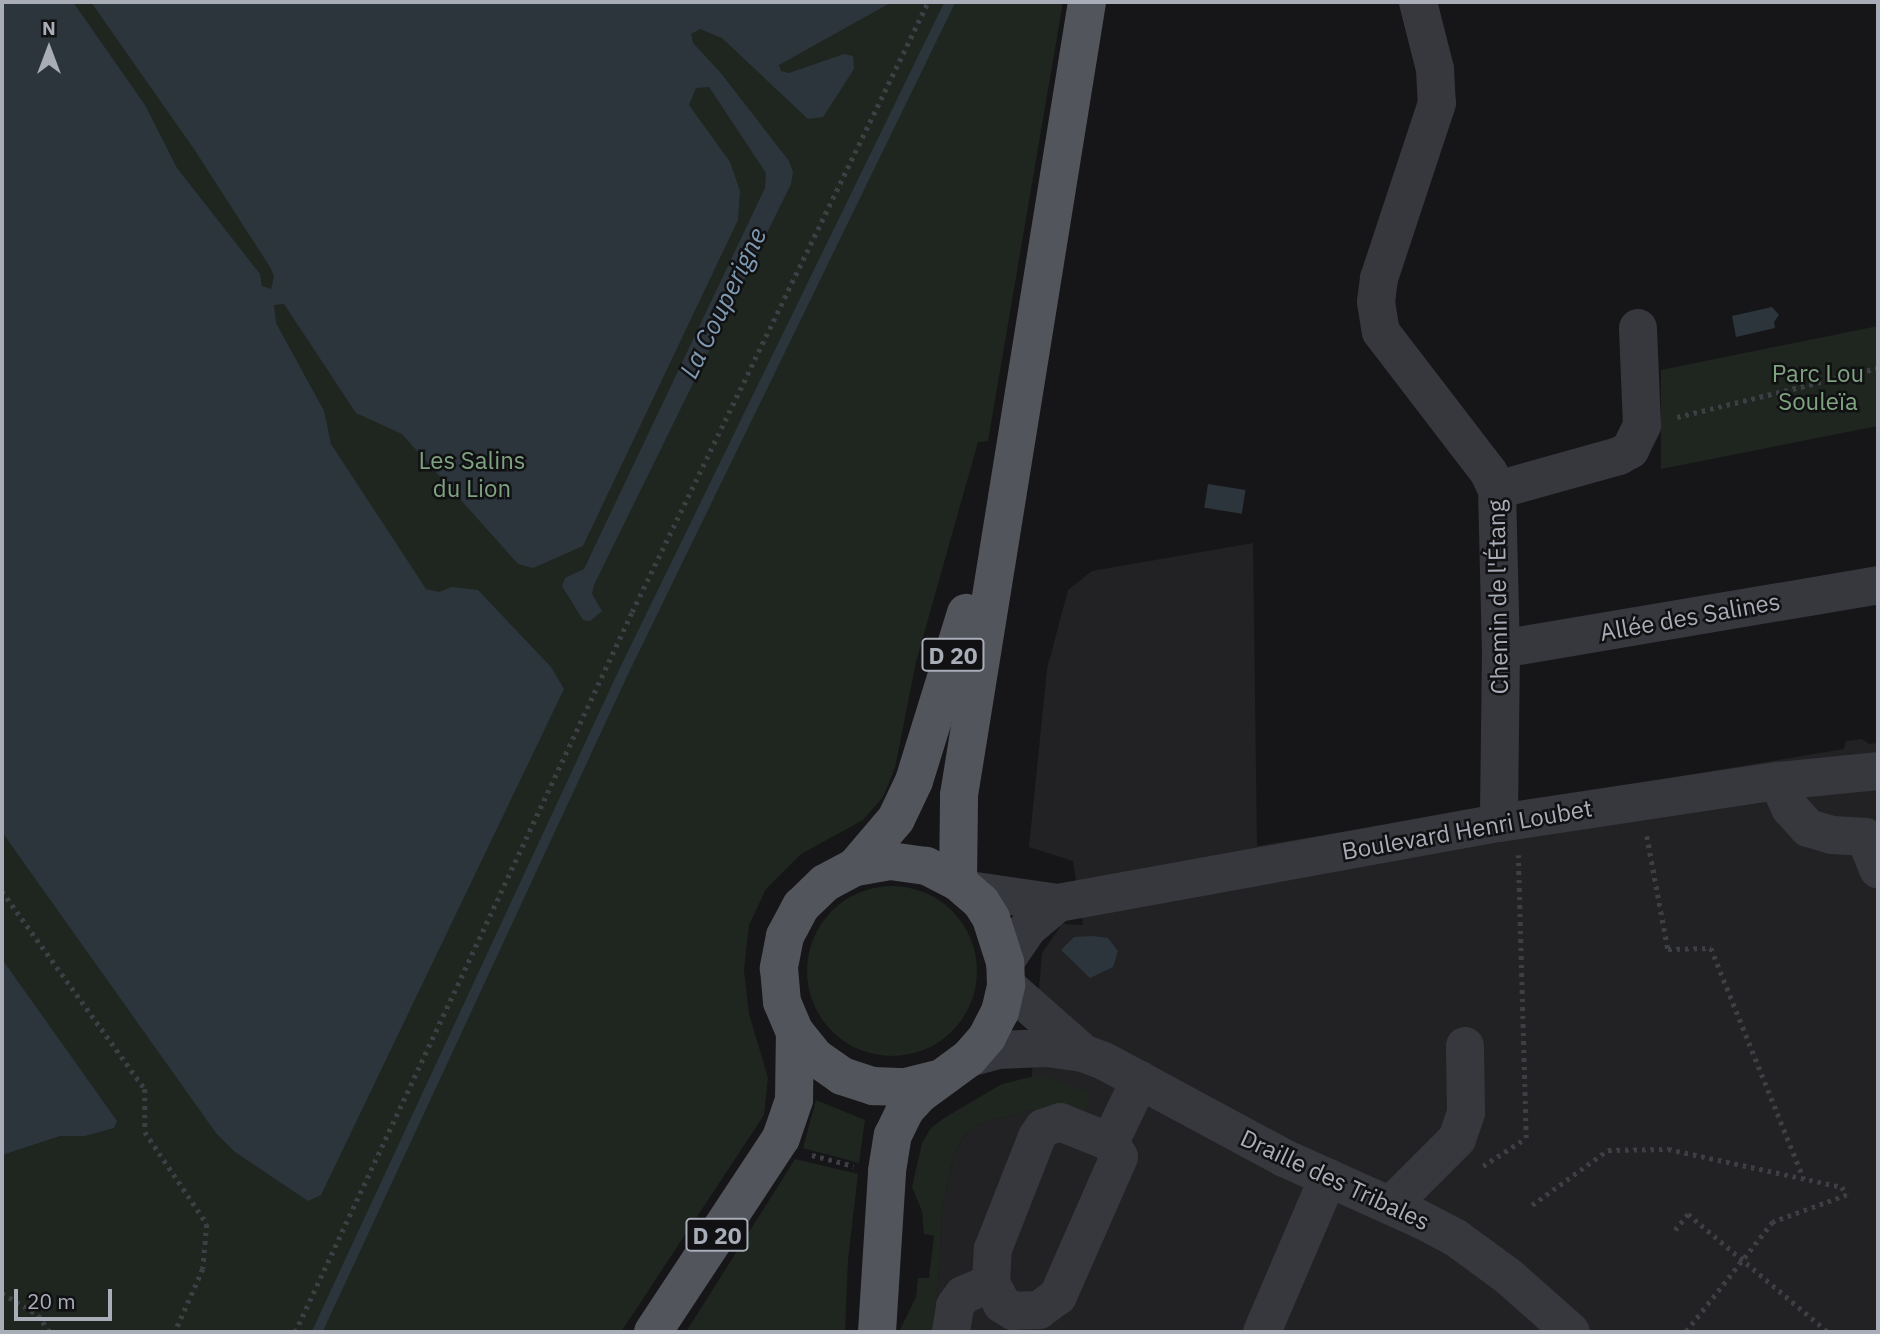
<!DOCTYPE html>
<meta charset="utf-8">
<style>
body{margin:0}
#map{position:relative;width:1880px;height:1334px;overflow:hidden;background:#161618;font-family:"IBM Plex Sans",sans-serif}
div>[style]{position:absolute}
.built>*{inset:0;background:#222225}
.green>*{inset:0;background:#1e261f}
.round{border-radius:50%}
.water>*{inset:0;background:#2c353c;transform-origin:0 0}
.stream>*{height:10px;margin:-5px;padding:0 5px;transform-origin:5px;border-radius:5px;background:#2c353c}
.path>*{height:4.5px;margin-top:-2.25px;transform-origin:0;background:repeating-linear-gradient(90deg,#3d3f44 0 3.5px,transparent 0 8.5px)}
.minor>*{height:38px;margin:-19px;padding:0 19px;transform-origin:19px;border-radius:19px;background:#37383d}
.major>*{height:38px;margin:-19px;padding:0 19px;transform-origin:19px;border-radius:19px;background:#53555c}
span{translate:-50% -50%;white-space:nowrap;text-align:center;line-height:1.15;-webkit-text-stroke:5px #111113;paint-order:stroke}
.shield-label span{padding:2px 5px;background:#111113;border:2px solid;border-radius:5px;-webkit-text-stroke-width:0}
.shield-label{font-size:23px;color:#a8adb8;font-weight:700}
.park-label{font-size:24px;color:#7fa381}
.street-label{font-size:24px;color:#a8adb8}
.water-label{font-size:26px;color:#7f9bb3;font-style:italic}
.frame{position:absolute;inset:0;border:4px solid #a8adb8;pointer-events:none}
.north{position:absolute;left:14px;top:14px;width:70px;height:70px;-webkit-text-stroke:5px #111113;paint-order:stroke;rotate:0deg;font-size:19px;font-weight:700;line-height:28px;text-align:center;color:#a8adb8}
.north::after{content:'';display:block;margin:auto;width:24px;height:32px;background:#a8adb8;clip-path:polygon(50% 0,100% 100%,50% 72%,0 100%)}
.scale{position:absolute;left:14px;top:1289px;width:98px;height:32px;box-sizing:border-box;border:4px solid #a8adb8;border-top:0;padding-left:9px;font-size:21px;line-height:24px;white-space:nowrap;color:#a8adb8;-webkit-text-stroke:5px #111113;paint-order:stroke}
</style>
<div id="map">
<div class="built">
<div style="clip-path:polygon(1253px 543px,1257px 846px,1844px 749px,1846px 741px,1862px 739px,1869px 744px,1878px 743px,1878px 1332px,939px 1332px,936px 1321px,942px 1211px,954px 1155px,964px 1135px,980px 1124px,1029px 1110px,1042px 953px,1062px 924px,1083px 925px,1073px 861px,1029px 847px,1047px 669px,1068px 590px,1092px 571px)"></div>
</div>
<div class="green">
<div style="clip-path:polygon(2px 2px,1063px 2px,988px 441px,978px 442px,916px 662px,895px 768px,883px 797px,863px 820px,801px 854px,766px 889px,749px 925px,744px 970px,749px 1014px,768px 1078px,764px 1115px,621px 1332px,2px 1332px)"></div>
<div style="clip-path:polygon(1878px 326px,1878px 426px,1661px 469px,1661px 370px)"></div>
<div class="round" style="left:807px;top:886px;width:170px;height:170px"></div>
<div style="clip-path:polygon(1031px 1077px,1047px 1077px,1092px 1093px,1083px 1114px,1029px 1110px,980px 1124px,964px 1135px,954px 1155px,942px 1211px,936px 1321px,939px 1332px,899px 1332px,916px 1297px,918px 1278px,929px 1278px,934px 1236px,924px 1234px,922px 1211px,912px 1187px,922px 1143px,931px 1128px,944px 1118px,1002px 1084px)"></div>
<div style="clip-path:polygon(816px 1100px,865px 1120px,859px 1163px,803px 1148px)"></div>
<div style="clip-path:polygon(795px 1159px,858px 1174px,848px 1260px,845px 1332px,686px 1332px)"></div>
</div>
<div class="water">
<div style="clip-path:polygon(2px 2px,73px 2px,145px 105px,177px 168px,260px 274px,262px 286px,271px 289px,274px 276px,270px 267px,194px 149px,91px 2px,892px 2px,779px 65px,781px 71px,789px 73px,844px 54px,853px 56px,854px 69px,823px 117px,808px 119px,722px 38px,700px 29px,691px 34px,693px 43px,720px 72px,789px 161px,793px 172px,791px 184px,594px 585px,592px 594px,602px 611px,590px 621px,583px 620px,562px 586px,565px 578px,584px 569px,765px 188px,766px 173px,709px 87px,696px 88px,689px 105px,730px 162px,740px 191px,738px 220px,583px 546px,533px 568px,518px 564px,402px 434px,356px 413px,284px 304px,274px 305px,276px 323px,324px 411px,331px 444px,426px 589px,439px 592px,452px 587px,478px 590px,551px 667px,564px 689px,321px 1195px,308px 1201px,235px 1152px,216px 1133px,2px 832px)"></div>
<div style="clip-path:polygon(1772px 307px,1779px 315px,1774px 322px,1775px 328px,1736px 337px,1732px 316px)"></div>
<div style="left:1208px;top:484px;width:38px;height:24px;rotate:9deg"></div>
<div style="clip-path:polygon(1093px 936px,1108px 938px,1118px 951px,1113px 967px,1090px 978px,1061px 950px,1074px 937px)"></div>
<div style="clip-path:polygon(2px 959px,117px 1121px,114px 1128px,85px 1136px,60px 1136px,2px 1155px)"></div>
</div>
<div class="stream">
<div style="left:317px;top:1332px;width:729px;rotate:-65.09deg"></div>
<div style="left:624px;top:671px;width:744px;rotate:-64.02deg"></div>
</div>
<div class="path">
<div style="left:1677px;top:417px;width:207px;rotate:-13.7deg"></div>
<div style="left:1647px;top:836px;width:115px;rotate:79.5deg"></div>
<div style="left:1668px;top:949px;width:43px;rotate:-1.3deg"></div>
<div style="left:1711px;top:948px;width:249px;rotate:68.1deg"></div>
<div style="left:2px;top:891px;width:244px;rotate:54.2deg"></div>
<div style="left:145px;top:1089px;width:43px;rotate:90deg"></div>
<div style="left:145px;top:1132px;width:111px;rotate:56deg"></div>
<div style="left:207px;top:1224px;width:45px;rotate:95.1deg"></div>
<div style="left:203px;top:1269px;width:69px;rotate:114deg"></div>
<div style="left:812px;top:1155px;width:43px;rotate:14.7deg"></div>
<div style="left:1483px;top:1166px;width:51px;rotate:-33.1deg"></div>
<div style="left:1526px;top:1138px;width:283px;rotate:-91.6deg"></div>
<div style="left:1532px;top:1205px;width:94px;rotate:-35.9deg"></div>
<div style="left:1608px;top:1150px;width:60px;rotate:-1deg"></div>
<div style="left:1668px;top:1149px;width:178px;rotate:12.3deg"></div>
<div style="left:1842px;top:1187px;width:9px;rotate:58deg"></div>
<div style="left:1847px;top:1195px;width:79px;rotate:160deg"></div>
<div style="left:1773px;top:1222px;width:140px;rotate:128.3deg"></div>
<div style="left:1675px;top:1230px;width:21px;rotate:-51deg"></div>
<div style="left:1688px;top:1214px;width:183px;rotate:40.1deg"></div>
<div style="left:2px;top:1293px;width:42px;rotate:31.4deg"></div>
<div style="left:38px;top:1315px;width:21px;rotate:55deg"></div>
<div style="left:295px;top:1332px;width:795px;rotate:-64.92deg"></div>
<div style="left:632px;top:612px;width:678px;rotate:-64.12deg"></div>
</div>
<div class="minor">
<div style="left:1418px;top:2px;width:69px;rotate:75.8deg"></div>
<div style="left:1435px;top:69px;width:34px;rotate:87deg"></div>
<div style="left:1437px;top:103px;width:184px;rotate:108.3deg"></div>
<div style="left:1379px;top:278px;width:24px;rotate:97deg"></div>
<div style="left:1376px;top:302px;width:30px;rotate:81deg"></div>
<div style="left:1381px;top:332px;width:178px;rotate:52.5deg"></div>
<div style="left:1489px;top:473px;width:19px;rotate:65deg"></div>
<div style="left:1497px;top:490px;width:159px;rotate:88.6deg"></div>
<div style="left:1501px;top:649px;width:174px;rotate:90.7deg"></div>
<div style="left:1497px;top:490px;width:127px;rotate:-15.6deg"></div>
<div style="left:1619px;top:456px;width:13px;rotate:-29deg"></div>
<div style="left:1630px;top:450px;width:28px;rotate:-64deg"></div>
<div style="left:1642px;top:425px;width:97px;rotate:-92.4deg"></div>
<div style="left:1501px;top:649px;width:382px;rotate:-9.6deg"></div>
<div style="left:1778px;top:781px;width:30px;rotate:66deg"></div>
<div style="left:1790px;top:808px;width:27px;rotate:48deg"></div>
<div style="left:1808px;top:828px;width:25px;rotate:16deg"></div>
<div style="left:1832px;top:835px;width:33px;rotate:3deg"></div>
<div style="left:1865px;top:837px;width:35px;rotate:68deg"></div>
<div style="left:969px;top:890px;width:90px;rotate:8.3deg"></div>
<div style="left:1058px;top:903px;width:448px;rotate:-10.3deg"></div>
<div style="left:1499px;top:823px;width:282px;rotate:-8.6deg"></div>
<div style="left:1778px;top:781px;width:100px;rotate:-5.7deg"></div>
<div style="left:1005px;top:962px;width:40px;rotate:-56deg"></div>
<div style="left:1027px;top:929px;width:40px;rotate:-40deg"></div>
<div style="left:1006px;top:985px;width:103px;rotate:41.4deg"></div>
<div style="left:969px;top:1058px;width:30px;rotate:-15deg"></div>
<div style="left:998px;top:1050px;width:49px;rotate:-2.3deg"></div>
<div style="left:1047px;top:1048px;width:36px;rotate:8deg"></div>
<div style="left:1083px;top:1053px;width:22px;rotate:21deg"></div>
<div style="left:1104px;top:1061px;width:204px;rotate:28.3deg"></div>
<div style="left:1284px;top:1158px;width:149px;rotate:24.2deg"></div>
<div style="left:1420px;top:1219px;width:41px;rotate:27.8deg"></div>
<div style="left:1456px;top:1238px;width:64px;rotate:36.2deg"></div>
<div style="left:1508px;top:1276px;width:84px;rotate:41.6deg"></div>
<div style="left:1060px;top:1122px;width:54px;rotate:21.8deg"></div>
<div style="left:1110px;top:1142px;width:17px;rotate:59deg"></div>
<div style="left:1119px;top:1157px;width:152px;rotate:113.7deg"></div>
<div style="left:1058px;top:1296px;width:24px;rotate:144deg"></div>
<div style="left:1039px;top:1310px;width:26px;rotate:178deg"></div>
<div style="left:1013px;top:1311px;width:13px;rotate:-148deg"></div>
<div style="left:1002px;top:1304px;width:24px;rotate:-118deg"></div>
<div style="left:991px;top:1283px;width:34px;rotate:-87deg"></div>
<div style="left:993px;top:1249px;width:120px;rotate:-68.6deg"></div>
<div style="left:1037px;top:1137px;width:11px;rotate:-56deg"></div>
<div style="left:1043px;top:1128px;width:18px;rotate:-19deg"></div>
<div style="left:1110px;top:1142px;width:69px;rotate:-64.2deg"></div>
<div style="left:1391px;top:1205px;width:93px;rotate:-45deg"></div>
<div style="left:1457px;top:1139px;width:28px;rotate:-71deg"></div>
<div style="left:1466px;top:1113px;width:67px;rotate:-90.9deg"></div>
<div style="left:951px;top:1332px;width:26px;rotate:-81deg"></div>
<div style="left:955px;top:1306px;width:14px;rotate:-54deg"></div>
<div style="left:963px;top:1295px;width:30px;rotate:-23deg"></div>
<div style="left:1262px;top:1332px;width:168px;rotate:-66.8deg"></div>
</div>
<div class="major">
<div style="left:855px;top:867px;width:63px;rotate:-49.5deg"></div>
<div style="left:896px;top:819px;width:42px;rotate:-64.7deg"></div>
<div style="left:914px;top:781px;width:176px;rotate:-72.8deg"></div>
<div style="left:958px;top:882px;width:87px;rotate:-89.3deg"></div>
<div style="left:959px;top:795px;width:803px;rotate:-80.83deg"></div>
<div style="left:653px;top:1332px;width:232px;rotate:-56.6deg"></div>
<div style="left:781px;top:1138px;width:40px;rotate:-71.1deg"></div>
<div style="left:794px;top:1100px;width:68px;rotate:-89.2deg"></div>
<div style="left:877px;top:1332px;width:161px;rotate:-86.4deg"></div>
<div style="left:887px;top:1171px;width:36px;rotate:-81deg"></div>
<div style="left:893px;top:1135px;width:28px;rotate:-64deg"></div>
<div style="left:905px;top:1110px;width:22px;rotate:-47deg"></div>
<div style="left:920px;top:1094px;width:61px;rotate:-36.3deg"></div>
<div style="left:969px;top:1058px;width:28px;rotate:-49deg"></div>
<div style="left:987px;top:1037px;width:28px;rotate:-63deg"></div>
<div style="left:1000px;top:1012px;width:28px;rotate:-77deg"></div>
<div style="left:1006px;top:985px;width:23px;rotate:-92deg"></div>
<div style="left:1005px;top:962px;width:46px;rotate:-107.7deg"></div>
<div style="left:991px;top:918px;width:19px;rotate:-122deg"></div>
<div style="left:981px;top:902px;width:30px;rotate:-139deg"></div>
<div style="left:958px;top:882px;width:36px;rotate:-153deg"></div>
<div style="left:926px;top:866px;width:36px;rotate:-172deg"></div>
<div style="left:890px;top:861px;width:36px;rotate:170deg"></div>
<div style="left:855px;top:867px;width:34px;rotate:152deg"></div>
<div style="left:825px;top:883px;width:33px;rotate:136deg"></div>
<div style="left:801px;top:906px;width:34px;rotate:118deg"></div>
<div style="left:785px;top:936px;width:33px;rotate:101deg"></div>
<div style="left:779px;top:968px;width:34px;rotate:85deg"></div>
<div style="left:782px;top:1002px;width:33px;rotate:67deg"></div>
<div style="left:795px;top:1032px;width:32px;rotate:51deg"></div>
<div style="left:815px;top:1057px;width:33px;rotate:35deg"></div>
<div style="left:842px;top:1076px;width:33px;rotate:18deg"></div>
<div style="left:873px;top:1086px;width:33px;rotate:2deg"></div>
<div style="left:906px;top:1087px;width:32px;rotate:-14deg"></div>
</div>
<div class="shield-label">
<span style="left:953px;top:655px">D 20</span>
<span style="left:717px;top:1235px">D 20</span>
</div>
<div class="park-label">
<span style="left:1818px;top:388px">Parc Lou<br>Souleïa</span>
<span style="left:472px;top:475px">Les Salins<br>du Lion</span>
</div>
<div class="street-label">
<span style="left:1498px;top:597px;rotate:-91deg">Chemin de l'Étang</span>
<span style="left:1690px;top:617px;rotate:-10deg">Allée des Salines</span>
<span style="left:1467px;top:830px;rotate:-10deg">Boulevard Henri Loubet</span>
<span style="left:1335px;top:1180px;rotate:25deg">Draille des Tribales</span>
</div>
<div class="water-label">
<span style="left:723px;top:303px;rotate:-64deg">La Couperigne</span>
</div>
<div class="frame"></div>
<div class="north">N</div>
<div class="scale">20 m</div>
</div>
